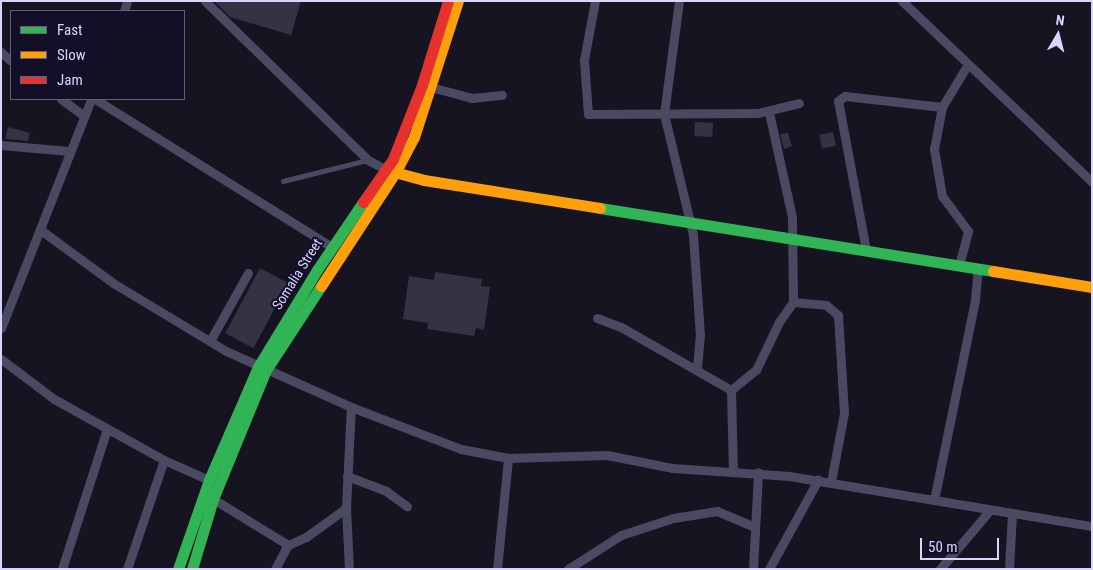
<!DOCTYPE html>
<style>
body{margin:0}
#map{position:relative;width:1093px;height:570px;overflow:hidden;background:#161421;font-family:"Roboto Condensed",sans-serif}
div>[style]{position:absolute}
.building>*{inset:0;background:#343243;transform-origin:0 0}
.lane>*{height:4.5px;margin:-2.25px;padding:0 2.25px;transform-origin:2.25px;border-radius:2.25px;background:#4a4962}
.street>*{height:9px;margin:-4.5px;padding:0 4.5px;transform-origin:4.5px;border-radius:4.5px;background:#4a4962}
.fast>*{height:11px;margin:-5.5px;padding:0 5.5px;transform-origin:5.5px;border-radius:5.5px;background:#30b455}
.slow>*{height:11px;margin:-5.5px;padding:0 5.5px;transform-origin:5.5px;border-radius:5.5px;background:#ff9f0a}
.jam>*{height:11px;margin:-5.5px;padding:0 5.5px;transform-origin:5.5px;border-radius:5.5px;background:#e5322d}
span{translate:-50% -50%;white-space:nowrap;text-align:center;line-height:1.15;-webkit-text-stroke:4px #130f26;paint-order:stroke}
.street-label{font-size:14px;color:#d9d4ff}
.frame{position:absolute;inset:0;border:2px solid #d9d4ff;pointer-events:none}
.legend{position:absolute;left:10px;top:10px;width:175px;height:90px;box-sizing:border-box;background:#130f26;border:1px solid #625e7d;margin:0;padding:6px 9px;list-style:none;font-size:15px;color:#d9d4ff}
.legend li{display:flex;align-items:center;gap:10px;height:25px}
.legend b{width:25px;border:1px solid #625e7d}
.north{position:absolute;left:1033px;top:10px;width:50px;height:50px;-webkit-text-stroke:4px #130f26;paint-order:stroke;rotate:8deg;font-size:14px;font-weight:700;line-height:20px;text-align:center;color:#d9d4ff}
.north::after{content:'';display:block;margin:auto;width:18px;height:22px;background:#d9d4ff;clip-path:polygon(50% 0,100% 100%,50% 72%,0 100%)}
.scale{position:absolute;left:920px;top:538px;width:79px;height:22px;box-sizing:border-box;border:2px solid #d9d4ff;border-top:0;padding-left:6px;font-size:15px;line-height:18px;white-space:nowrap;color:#d9d4ff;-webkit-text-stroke:4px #130f26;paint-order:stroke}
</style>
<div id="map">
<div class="building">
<div style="clip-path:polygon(214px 1px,301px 1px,291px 35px,230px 17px)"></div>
<div style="left:695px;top:122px;width:18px;height:14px;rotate:3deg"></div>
<div style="clip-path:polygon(8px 127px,30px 133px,28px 141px,5px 139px)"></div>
<div style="left:833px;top:132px;width:14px;height:14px;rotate:78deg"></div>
<div style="clip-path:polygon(788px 133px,792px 146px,784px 149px,780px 134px)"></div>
<div style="left:260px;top:268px;width:32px;height:74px;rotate:28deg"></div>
<div style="clip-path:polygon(435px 272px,482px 279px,481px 286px,490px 287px,484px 330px,476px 328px,474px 336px,427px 329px,428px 323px,403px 319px,409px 276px,434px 280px)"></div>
</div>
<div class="lane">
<div style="left:283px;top:181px;width:87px;rotate:-14deg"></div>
</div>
<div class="street">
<div style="left:205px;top:1px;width:228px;rotate:44.3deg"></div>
<div style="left:368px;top:160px;width:21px;rotate:28deg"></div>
<div style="left:595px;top:1px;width:60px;rotate:100.6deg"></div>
<div style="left:584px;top:60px;width:54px;rotate:85.8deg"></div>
<div style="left:588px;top:114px;width:170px;rotate:-0.3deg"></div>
<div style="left:758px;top:113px;width:42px;rotate:-13.7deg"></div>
<div style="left:679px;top:1px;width:114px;rotate:97.6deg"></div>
<div style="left:664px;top:114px;width:124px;rotate:76.5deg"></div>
<div style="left:693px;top:235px;width:99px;rotate:86deg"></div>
<div style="left:700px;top:334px;width:35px;rotate:95deg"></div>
<div style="left:902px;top:1px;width:262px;rotate:43.6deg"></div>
<div style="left:124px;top:11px;width:10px;rotate:-73deg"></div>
<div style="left:1px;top:52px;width:13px;rotate:42deg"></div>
<div style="left:427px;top:86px;width:47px;rotate:14.9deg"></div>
<div style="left:472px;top:98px;width:30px;rotate:-6deg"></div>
<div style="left:61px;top:99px;width:29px;rotate:36deg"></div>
<div style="left:95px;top:99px;width:279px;rotate:32deg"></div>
<div style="left:1px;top:145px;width:68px;rotate:5deg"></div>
<div style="left:42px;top:231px;width:88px;rotate:36.2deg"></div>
<div style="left:113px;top:283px;width:132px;rotate:31deg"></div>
<div style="left:226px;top:351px;width:137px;rotate:24.1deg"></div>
<div style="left:351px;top:407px;width:118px;rotate:20.9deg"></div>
<div style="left:461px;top:449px;width:48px;rotate:10.8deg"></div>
<div style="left:508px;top:458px;width:99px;rotate:-1.7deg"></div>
<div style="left:607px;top:455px;width:66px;rotate:11.3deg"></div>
<div style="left:672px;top:468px;width:117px;rotate:3.9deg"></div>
<div style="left:789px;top:476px;width:307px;rotate:9.4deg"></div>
<div style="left:866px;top:250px;width:152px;rotate:-100.6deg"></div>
<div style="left:838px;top:101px;width:9px;rotate:-36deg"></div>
<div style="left:845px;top:96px;width:98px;rotate:6.5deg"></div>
<div style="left:959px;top:265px;width:35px;rotate:-75deg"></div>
<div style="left:968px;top:231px;width:44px;rotate:-126.6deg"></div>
<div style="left:942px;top:196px;width:48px;rotate:-99.7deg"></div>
<div style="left:934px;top:149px;width:43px;rotate:-79.2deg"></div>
<div style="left:942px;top:107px;width:50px;rotate:-58.8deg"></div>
<div style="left:793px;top:302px;width:33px;rotate:5deg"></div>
<div style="left:826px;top:305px;width:16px;rotate:40deg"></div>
<div style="left:838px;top:315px;width:98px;rotate:86.5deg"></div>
<div style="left:844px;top:413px;width:70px;rotate:100.7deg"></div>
<div style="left:597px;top:318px;width:26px;rotate:21deg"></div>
<div style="left:621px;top:327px;width:127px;rotate:29.8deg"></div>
<div style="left:1px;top:328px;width:246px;rotate:-68.5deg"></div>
<div style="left:210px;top:341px;width:78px;rotate:-60.8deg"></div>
<div style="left:1px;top:359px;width:66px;rotate:37deg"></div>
<div style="left:54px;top:399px;width:126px;rotate:29deg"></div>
<div style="left:164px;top:460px;width:49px;rotate:24deg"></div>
<div style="left:731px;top:390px;width:32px;rotate:-39deg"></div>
<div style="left:756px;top:370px;width:53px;rotate:-64.4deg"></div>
<div style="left:779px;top:322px;width:24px;rotate:-55deg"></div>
<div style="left:793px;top:302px;width:85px;rotate:-90.7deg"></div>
<div style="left:792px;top:217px;width:107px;rotate:-102.4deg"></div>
<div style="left:731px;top:390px;width:80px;rotate:88.6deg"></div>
<div style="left:347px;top:476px;width:42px;rotate:21deg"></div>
<div style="left:386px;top:491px;width:26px;rotate:36deg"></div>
<div style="left:210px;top:497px;width:92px;rotate:31.6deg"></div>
<div style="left:934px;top:500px;width:204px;rotate:-78.4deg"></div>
<div style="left:975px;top:300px;width:32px;rotate:-85deg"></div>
<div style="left:62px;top:569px;width:147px;rotate:-72.2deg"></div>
<div style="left:127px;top:569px;width:115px;rotate:-71.3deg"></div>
<div style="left:275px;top:569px;width:27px;rotate:-62deg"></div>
<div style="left:288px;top:545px;width:20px;rotate:-24deg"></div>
<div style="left:306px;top:537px;width:49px;rotate:-35.9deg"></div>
<div style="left:349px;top:569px;width:61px;rotate:-92.8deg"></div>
<div style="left:346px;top:508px;width:101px;rotate:-87.2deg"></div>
<div style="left:497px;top:569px;width:112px;rotate:-84.3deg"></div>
<div style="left:568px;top:569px;width:63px;rotate:-32.7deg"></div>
<div style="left:621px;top:535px;width:55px;rotate:-18.1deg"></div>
<div style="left:673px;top:518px;width:45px;rotate:-9deg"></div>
<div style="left:717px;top:511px;width:39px;rotate:23deg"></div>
<div style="left:753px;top:569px;width:97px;rotate:-87deg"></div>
<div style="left:769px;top:569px;width:102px;rotate:-61.2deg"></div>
<div style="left:940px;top:569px;width:77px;rotate:-49.7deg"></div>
<div style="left:1009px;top:569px;width:56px;rotate:-86.9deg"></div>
</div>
<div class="fast">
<div style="left:600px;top:208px;width:398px;rotate:9.1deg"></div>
<div style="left:178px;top:569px;width:94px;rotate:-70.8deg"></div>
<div style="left:209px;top:480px;width:123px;rotate:-66.6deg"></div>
<div style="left:258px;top:367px;width:114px;rotate:-58.7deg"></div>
<div style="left:317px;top:270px;width:82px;rotate:-55.9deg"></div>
<div style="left:192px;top:569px;width:73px;rotate:-73.3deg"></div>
<div style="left:213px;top:499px;width:139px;rotate:-67.7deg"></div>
<div style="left:266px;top:370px;width:100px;rotate:-56.8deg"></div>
</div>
<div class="slow">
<div style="left:387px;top:170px;width:38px;rotate:15deg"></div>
<div style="left:424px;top:180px;width:178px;rotate:9deg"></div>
<div style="left:993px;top:271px;width:100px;rotate:9.2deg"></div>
<div style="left:321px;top:286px;width:135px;rotate:-56.8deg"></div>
<div style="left:395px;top:173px;width:41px;rotate:-62.2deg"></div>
<div style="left:414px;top:137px;width:143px;rotate:-72.1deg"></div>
</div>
<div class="jam">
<div style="left:363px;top:202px;width:52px;rotate:-55.1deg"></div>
<div style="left:393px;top:159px;width:79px;rotate:-68.6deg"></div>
<div style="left:422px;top:85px;width:88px;rotate:-72.8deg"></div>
</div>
<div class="street-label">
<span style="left:297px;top:274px;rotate:-58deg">Somalia Street</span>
</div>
<div class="frame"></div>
<ul class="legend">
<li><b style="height:6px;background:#30b455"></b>Fast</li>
<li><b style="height:6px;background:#ff9f0a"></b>Slow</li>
<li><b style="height:6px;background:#e5322d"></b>Jam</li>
</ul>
<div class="north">N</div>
<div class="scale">50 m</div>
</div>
